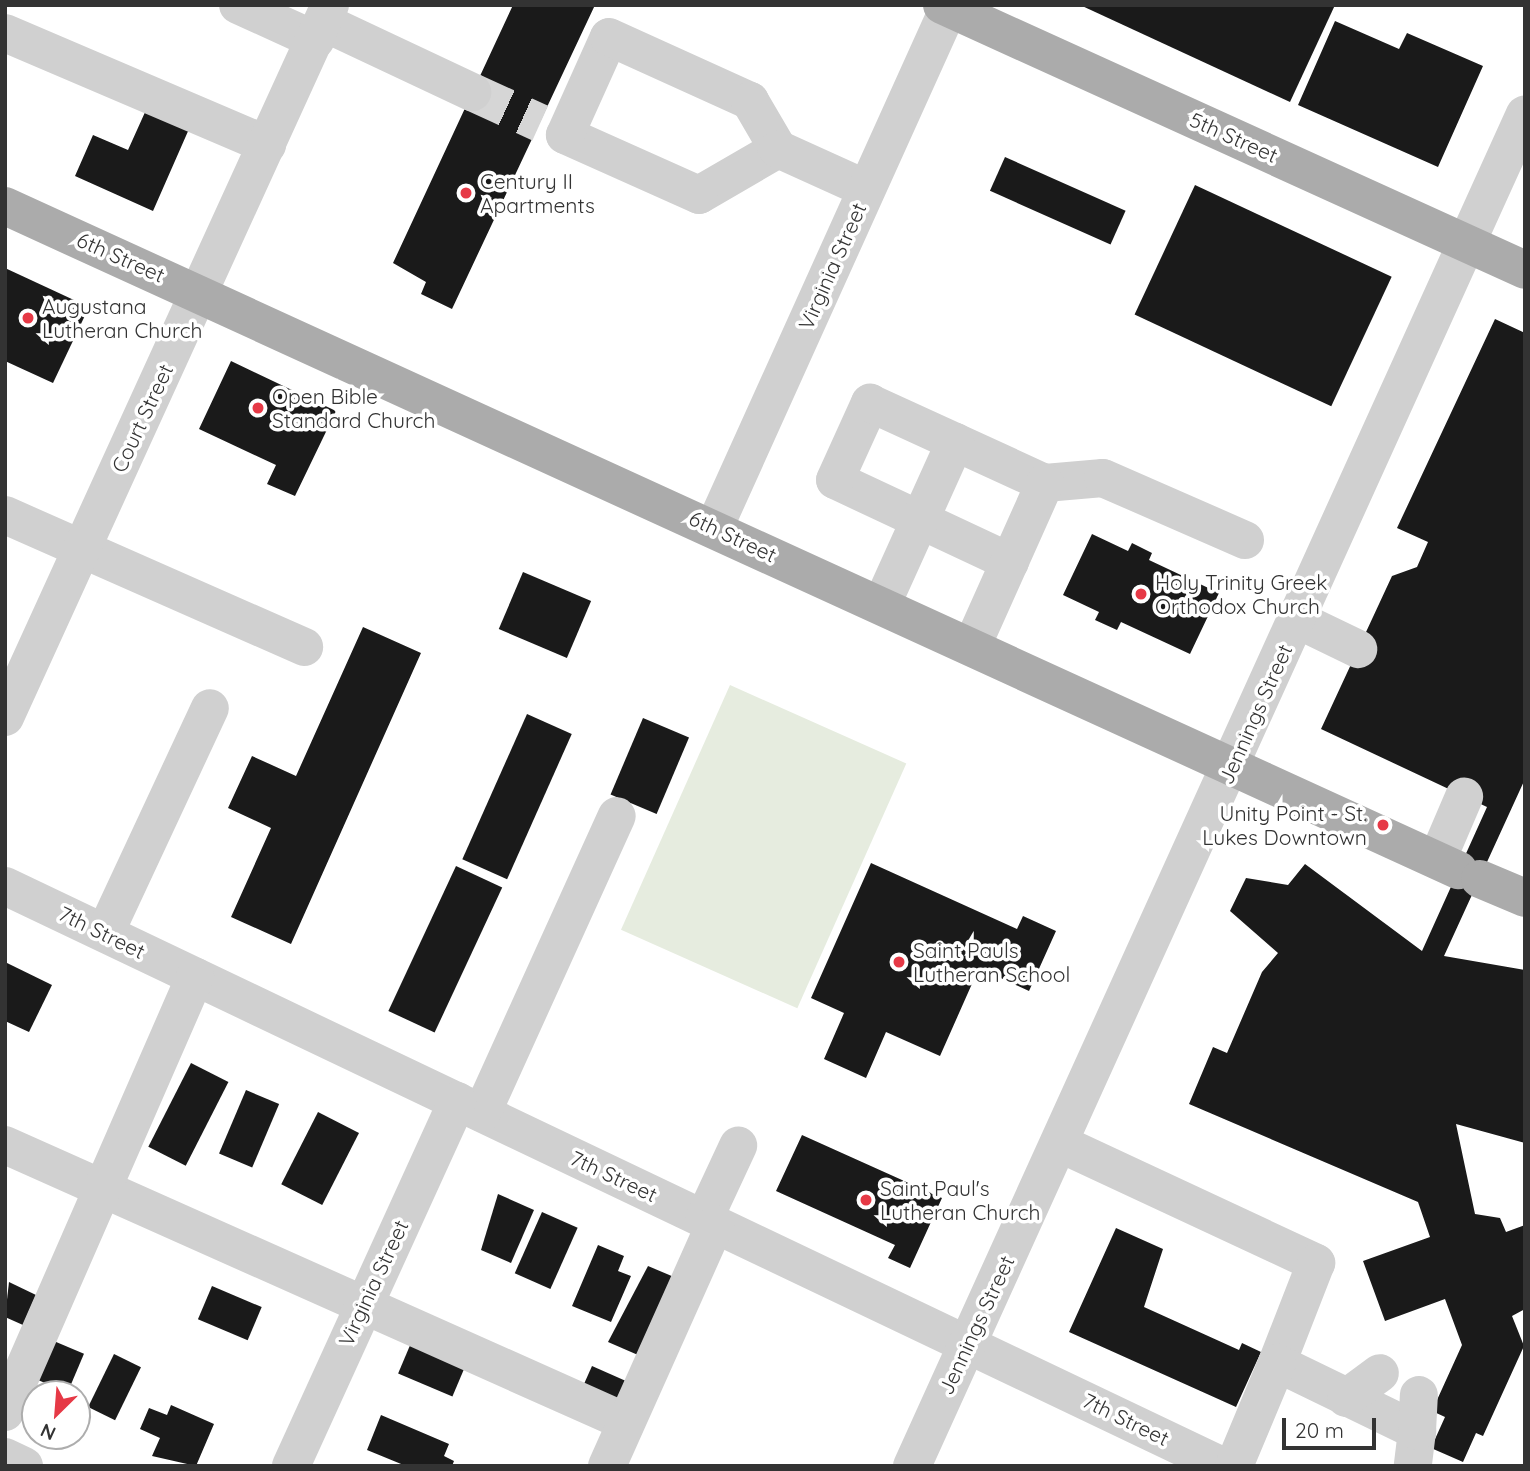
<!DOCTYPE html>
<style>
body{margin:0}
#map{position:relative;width:1530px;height:1471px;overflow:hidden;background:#fff;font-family:Quicksand,sans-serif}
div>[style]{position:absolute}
.green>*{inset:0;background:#e6ecdf;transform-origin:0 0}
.building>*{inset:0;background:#1a1a1a;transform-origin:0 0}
.minor-tunnel>*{height:38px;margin-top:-19px;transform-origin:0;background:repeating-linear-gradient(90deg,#d6d6d6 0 38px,transparent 0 57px)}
.minor>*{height:38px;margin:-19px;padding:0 19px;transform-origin:19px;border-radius:19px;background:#d0d0d0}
.major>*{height:38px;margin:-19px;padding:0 19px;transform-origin:19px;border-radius:19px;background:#ababab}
.dots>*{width:19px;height:19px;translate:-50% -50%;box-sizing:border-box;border:4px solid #fff;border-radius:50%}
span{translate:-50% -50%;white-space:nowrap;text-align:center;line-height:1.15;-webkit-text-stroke:7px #fff;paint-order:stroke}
.street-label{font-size:21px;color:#333}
.poi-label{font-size:21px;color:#333}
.left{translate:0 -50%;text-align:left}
.right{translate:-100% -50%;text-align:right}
.frame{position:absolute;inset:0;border:7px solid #333;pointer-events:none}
.north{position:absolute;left:21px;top:1380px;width:70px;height:70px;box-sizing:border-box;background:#fff;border:2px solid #adadad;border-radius:50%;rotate:205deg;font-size:19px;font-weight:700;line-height:28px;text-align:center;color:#333}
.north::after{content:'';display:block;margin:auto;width:24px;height:32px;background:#e63946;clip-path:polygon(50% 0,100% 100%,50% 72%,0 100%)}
.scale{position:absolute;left:1282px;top:1418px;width:94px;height:32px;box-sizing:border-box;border:4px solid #333;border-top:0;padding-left:9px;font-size:21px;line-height:24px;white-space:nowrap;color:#333;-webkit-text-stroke:5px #fff;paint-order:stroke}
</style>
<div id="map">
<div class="green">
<div style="left:730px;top:685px;width:193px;height:268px;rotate:24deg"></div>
</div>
<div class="building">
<div style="clip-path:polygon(513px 5px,595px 5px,452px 309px,421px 294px,426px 282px,393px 263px)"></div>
<div style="clip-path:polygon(1080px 5px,1335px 5px,1290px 102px)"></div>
<div style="clip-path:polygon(1335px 21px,1399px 49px,1407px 33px,1483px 66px,1438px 167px,1298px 105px)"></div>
<div style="clip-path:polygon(146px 110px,189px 129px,153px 211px,75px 176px,93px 135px,128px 150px)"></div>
<div style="left:1005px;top:157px;width:132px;height:37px;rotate:24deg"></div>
<div style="left:1195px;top:185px;width:217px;height:143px;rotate:25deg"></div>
<div style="clip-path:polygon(5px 268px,89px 307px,53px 383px,5px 361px)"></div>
<div style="clip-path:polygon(1495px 319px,1525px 333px,1525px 779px,1444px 956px,1525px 970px,1525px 1143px,1456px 1124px,1475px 1214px,1500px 1218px,1506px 1232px,1525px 1225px,1525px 1309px,1512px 1316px,1524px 1346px,1483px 1436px,1476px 1433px,1463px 1462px,1431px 1448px,1445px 1417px,1432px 1411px,1462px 1345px,1445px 1299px,1385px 1321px,1363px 1261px,1430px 1237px,1418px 1202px,1189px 1104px,1213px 1047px,1227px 1053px,1262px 972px,1278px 953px,1230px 911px,1246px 878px,1288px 885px,1305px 864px,1422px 951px,1487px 807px,1321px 729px,1392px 576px,1417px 567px,1428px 542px,1397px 528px)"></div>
<div style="clip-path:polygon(231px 361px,336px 411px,295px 496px,267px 484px,276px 465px,199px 429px)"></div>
<div style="clip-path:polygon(1092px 534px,1128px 551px,1132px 543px,1152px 553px,1149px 560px,1219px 593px,1190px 654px,1121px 622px,1117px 630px,1095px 620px,1099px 612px,1063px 595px)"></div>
<div style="left:523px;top:572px;width:74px;height:62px;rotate:23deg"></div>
<div style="clip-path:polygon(363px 627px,421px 653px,291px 944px,231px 917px,271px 828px,228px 808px,252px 756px,296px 776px)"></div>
<div style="left:527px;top:714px;width:49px;height:159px;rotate:24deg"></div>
<div style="left:643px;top:718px;width:50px;height:83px;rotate:23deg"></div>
<div style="clip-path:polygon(871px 863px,1017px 929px,1023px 916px,1056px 931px,1029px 991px,979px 968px,940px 1056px,886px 1032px,866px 1078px,824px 1059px,844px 1013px,811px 998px)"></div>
<div style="left:456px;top:866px;width:51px;height:160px;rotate:25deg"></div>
<div style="clip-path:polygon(5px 962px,52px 985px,29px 1032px,5px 1021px)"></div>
<div style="left:191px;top:1063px;width:42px;height:94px;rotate:27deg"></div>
<div style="left:246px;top:1090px;width:36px;height:69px;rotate:23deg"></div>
<div style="left:318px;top:1112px;width:46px;height:81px;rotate:27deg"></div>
<div style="clip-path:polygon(802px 1135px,942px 1198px,910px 1268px,888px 1258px,895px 1245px,776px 1191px)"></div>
<div style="clip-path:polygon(498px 1194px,534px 1210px,511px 1263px,481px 1250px)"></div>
<div style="left:542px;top:1212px;width:39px;height:67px;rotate:24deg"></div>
<div style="clip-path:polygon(1116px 1228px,1163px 1249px,1144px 1307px,1239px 1350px,1242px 1343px,1261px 1352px,1236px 1407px,1069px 1332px)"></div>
<div style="clip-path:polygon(598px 1245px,624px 1256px,618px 1271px,631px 1276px,611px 1322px,572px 1306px)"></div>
<div style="clip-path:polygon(648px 1266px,674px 1277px,638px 1355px,608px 1342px)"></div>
<div style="clip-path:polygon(9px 1282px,36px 1295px,23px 1325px,5px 1317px)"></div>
<div style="left:212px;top:1286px;width:54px;height:36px;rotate:23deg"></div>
<div style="left:49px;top:1339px;width:38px;height:42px;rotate:23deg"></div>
<div style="left:411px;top:1343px;width:59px;height:33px;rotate:23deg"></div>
<div style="left:114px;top:1354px;width:30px;height:59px;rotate:26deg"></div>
<div style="left:592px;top:1366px;width:39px;height:32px;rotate:24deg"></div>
<div style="clip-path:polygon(171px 1405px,214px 1424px,196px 1466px,152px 1456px,160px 1438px,140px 1429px,149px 1408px,167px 1415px)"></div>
<div style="clip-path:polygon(381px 1415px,449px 1444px,444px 1456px,454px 1461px,452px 1466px,406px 1466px,367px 1450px)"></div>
</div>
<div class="minor-tunnel">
<div style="left:472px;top:92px;width:75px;rotate:24.5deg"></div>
</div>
<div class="minor">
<div style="left:238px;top:5px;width:85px;rotate:24.4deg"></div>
<div style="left:323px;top:22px;width:165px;rotate:25.2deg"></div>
<div style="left:5px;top:33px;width:285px;rotate:23.1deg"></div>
<div style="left:778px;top:149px;width:91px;rotate:149.8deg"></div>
<div style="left:699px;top:195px;width:147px;rotate:-155.9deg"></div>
<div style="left:565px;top:135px;width:107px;rotate:-65.8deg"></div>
<div style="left:609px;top:37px;width:155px;rotate:24.4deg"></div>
<div style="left:750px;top:101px;width:56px;rotate:59.7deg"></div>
<div style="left:778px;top:149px;width:97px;rotate:24.4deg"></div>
<div style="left:5px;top:515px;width:327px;rotate:23.8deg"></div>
<div style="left:714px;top:528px;width:574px;rotate:-65.71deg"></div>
<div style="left:1010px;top:562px;width:193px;rotate:-154.9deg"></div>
<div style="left:835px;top:480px;width:85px;rotate:-65.6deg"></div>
<div style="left:870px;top:403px;width:192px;rotate:24.6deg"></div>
<div style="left:1045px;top:483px;width:58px;rotate:-4.9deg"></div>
<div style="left:1103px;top:478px;width:155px;rotate:23.6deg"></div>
<div style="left:882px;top:604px;width:178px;rotate:-65.7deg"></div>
<div style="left:1298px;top:620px;width:67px;rotate:25.8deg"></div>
<div style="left:972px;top:646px;width:179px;rotate:-65.9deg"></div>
<div style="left:5px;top:717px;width:783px;rotate:-65.47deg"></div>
<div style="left:1437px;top:860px;width:69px;rotate:-66.8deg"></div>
<div style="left:5px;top:886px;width:1348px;rotate:25.48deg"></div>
<div style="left:105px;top:933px;width:248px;rotate:-65deg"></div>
<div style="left:482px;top:1113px;width:326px;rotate:-65.6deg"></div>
<div style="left:1059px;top:1143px;width:284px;rotate:25deg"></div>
<div style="left:1316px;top:1263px;width:107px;rotate:111.3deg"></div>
<div style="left:1277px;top:1363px;width:156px;rotate:25.9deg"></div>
<div style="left:1417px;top:1431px;width:35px;rotate:97deg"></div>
<div style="left:5px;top:1145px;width:680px;rotate:24.04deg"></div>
<div style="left:704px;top:1219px;width:81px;rotate:-65deg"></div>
<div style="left:1346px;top:1398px;width:42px;rotate:-36.3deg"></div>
<div style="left:5px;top:1412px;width:475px;rotate:-66.4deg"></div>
<div style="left:1417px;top:1431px;width:36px;rotate:-87deg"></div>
<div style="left:5px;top:1457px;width:21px;rotate:25deg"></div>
<div style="left:291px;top:1466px;width:401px;rotate:-65.5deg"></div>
<div style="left:607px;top:1466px;width:265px;rotate:-65.9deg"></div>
<div style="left:912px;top:1466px;width:1484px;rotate:-65.61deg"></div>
<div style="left:1234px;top:1466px;width:112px;rotate:-67.3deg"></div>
</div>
<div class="major">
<div style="left:942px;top:5px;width:640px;rotate:24.44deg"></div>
<div style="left:5px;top:206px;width:1598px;rotate:24.56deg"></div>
<div style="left:1480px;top:879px;width:49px;rotate:22.9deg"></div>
</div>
<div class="dots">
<div style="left:466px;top:193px;background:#e63946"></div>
<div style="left:28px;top:318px;background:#e63946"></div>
<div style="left:258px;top:408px;background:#e63946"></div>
<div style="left:1141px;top:594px;background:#e63946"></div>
<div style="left:1383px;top:825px;background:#e63946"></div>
<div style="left:899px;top:962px;background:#e63946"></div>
<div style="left:866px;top:1200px;background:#e63946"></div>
</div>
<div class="street-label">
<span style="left:1234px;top:137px;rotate:24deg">5th Street</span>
<span style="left:121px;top:257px;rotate:24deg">6th Street</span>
<span style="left:832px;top:266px;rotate:-66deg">Virginia Street</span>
<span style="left:142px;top:418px;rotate:-65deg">Court Street</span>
<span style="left:733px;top:536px;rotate:25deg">6th Street</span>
<span style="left:1255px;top:714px;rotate:-66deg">Jennings Street</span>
<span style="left:102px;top:932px;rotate:26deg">7th Street</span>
<span style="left:614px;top:1176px;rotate:25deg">7th Street</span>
<span style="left:373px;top:1283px;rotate:-65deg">Virginia Street</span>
<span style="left:976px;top:1325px;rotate:-65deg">Jennings Street</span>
<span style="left:1126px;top:1419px;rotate:26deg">7th Street</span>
</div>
<div class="poi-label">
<span class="left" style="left:480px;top:193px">Century II<br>Apartments</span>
<span class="left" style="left:42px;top:318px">Augustana<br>Lutheran Church</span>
<span class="left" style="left:272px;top:408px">Open Bible<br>Standard Church</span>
<span class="left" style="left:1155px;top:594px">Holy Trinity Greek<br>Orthodox Church</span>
<span class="right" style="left:1367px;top:825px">Unity Point - St.<br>Lukes Downtown</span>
<span class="left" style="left:913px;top:962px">Saint Pauls<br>Lutheran School</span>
<span class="left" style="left:880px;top:1200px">Saint Paul's<br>Lutheran Church</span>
</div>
<div class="frame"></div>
<div class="north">N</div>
<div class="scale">20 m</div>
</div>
